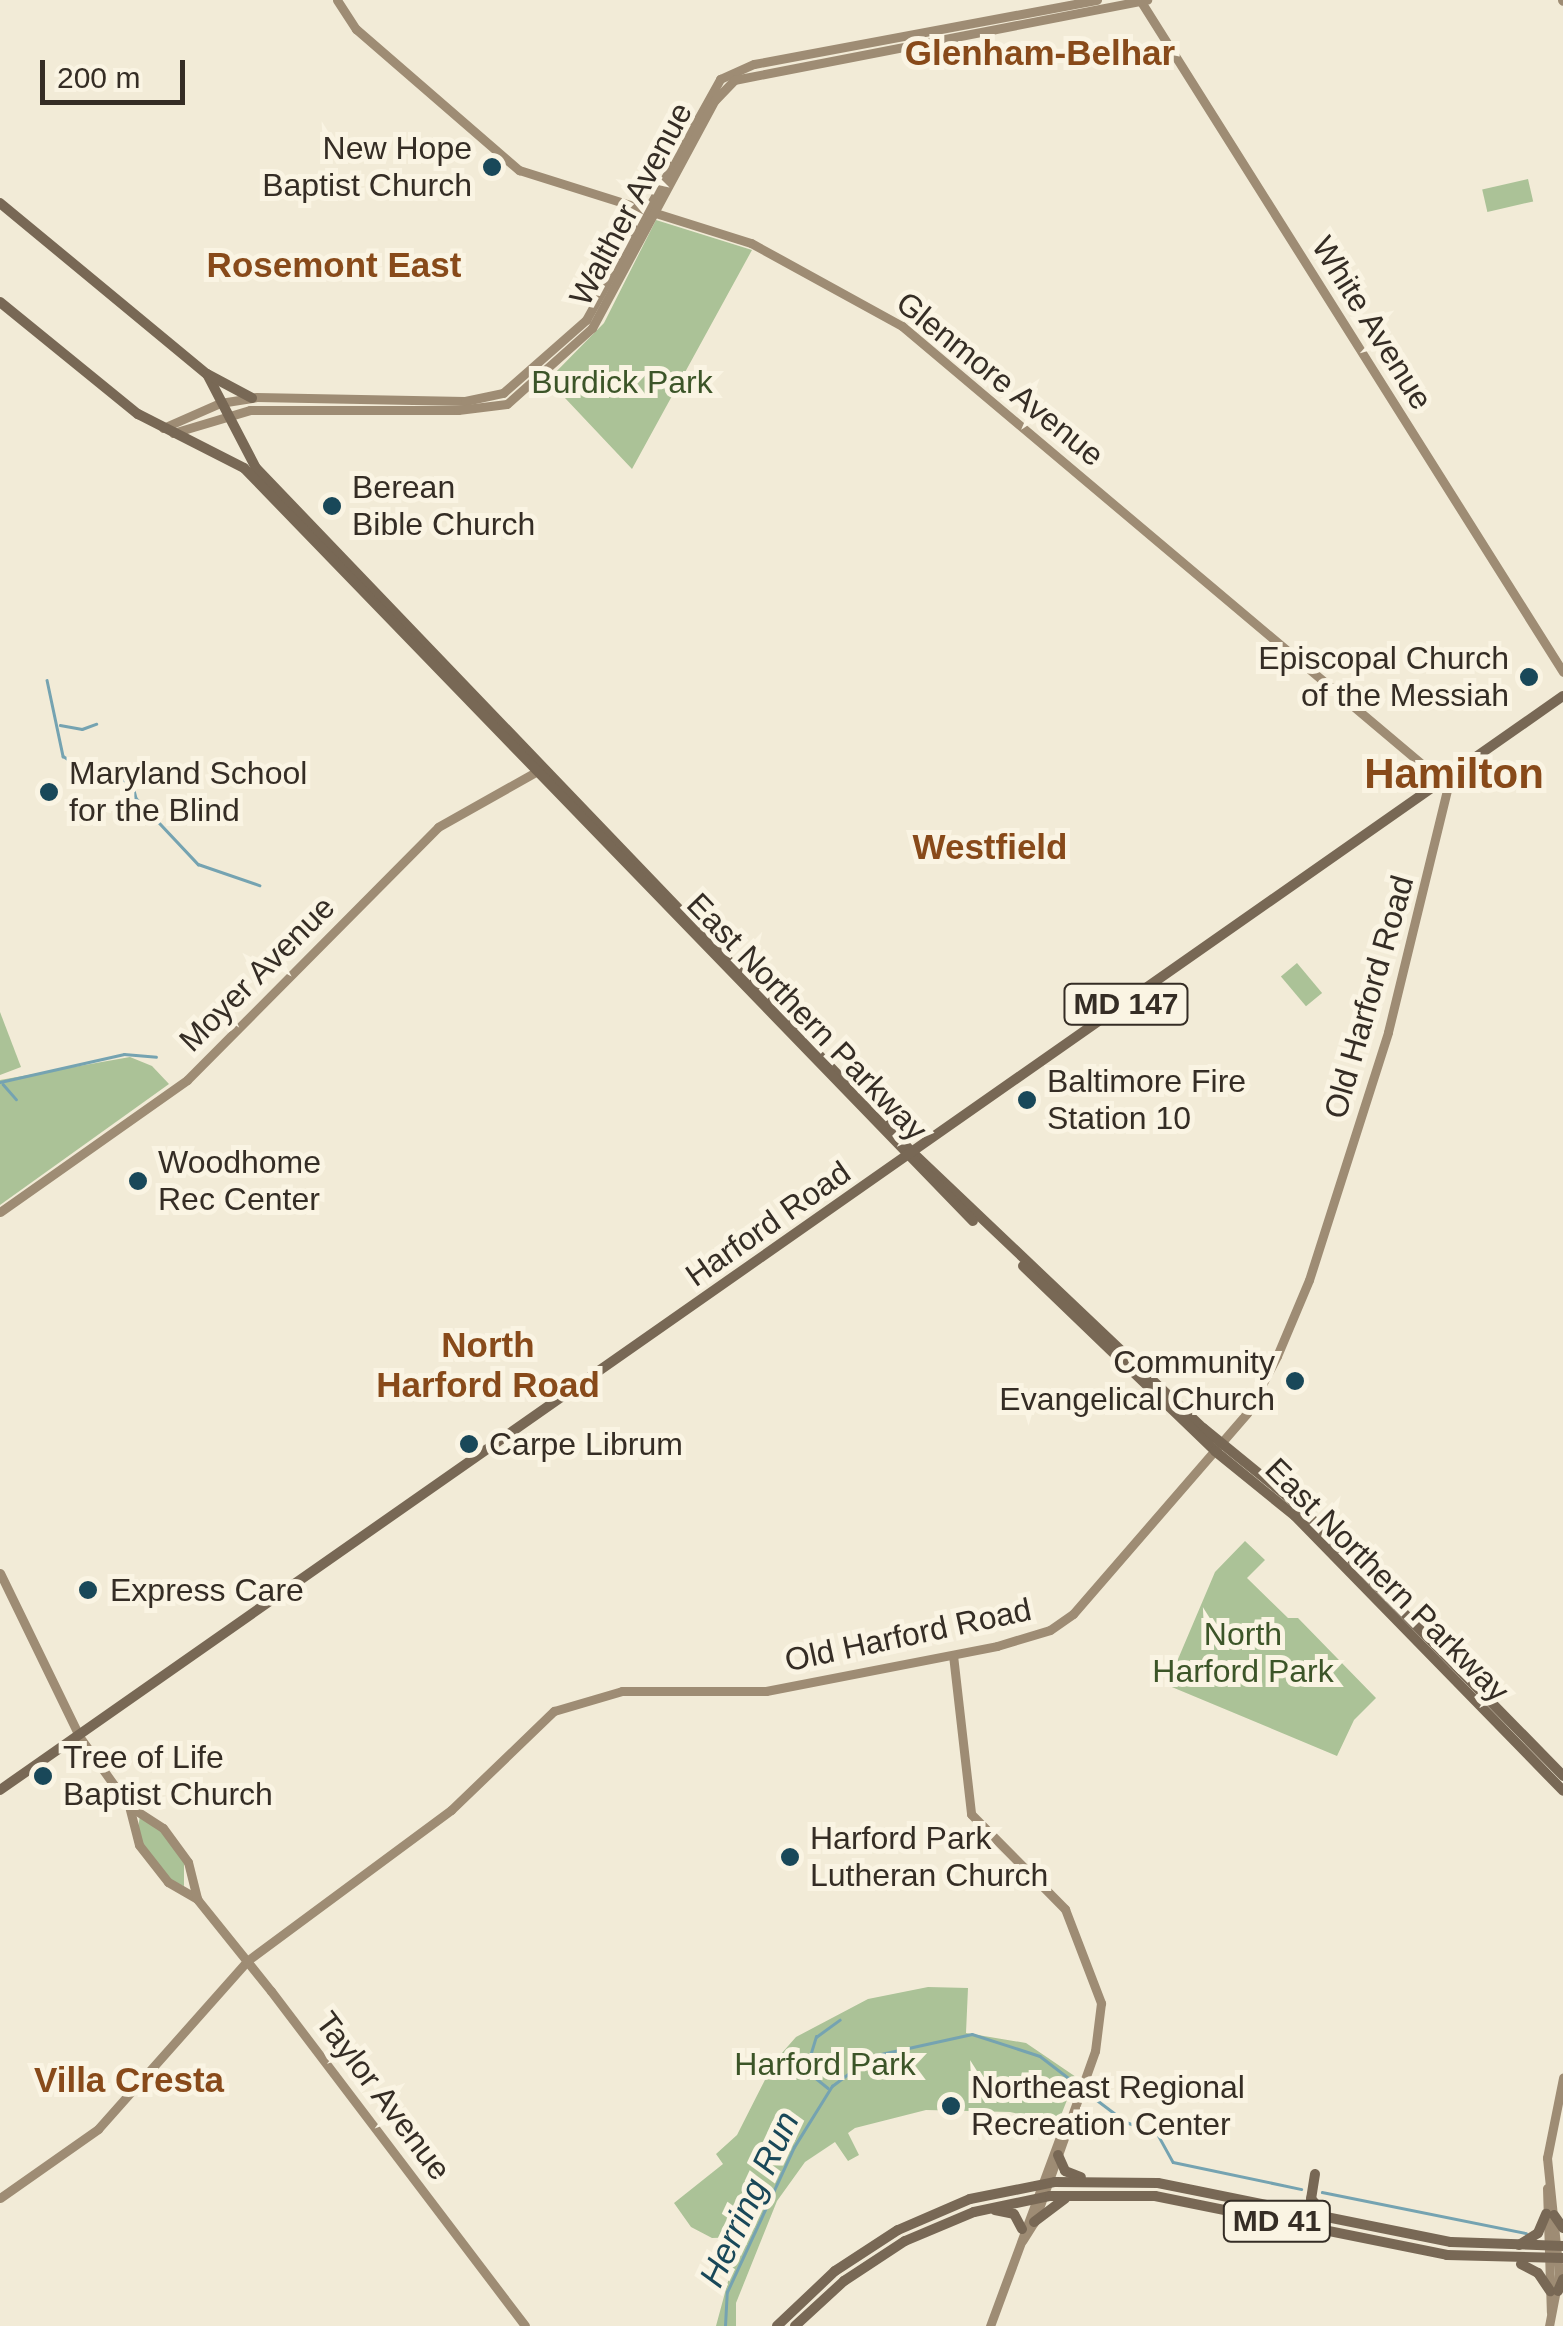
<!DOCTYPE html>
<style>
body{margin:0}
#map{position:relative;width:1563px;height:2326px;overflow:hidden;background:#f2ebd7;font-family:Arial,sans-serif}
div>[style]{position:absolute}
.green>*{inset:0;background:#abc297;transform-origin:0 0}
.stream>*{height:2.5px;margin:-1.25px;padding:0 1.25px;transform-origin:1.25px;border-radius:1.25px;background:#75a3b1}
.secondary>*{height:9px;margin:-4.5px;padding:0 4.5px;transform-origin:4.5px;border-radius:4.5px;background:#9e8c74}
.primary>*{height:10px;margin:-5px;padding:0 5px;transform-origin:5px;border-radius:5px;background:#786855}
.dots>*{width:28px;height:28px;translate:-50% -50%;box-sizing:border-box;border:5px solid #faf4e3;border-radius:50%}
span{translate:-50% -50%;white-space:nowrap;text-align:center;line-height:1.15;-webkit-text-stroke:10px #faf4e3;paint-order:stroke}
.shield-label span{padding:2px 8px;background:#faf4e3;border:2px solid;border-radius:8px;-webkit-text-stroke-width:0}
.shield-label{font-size:30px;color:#352d25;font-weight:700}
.poi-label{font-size:32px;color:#352d25}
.right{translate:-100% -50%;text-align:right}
.left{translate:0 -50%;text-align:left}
.street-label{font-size:32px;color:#352d25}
.park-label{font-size:32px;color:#3c5528}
.neighbourhood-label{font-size:35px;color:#884a1a;font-weight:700}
.water-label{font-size:35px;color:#194859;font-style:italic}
.district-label{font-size:42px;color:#884a1a;font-weight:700}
.scale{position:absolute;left:40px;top:60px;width:145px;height:45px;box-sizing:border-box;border:5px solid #352d25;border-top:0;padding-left:12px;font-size:30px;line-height:35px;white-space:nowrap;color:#352d25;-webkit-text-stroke:8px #faf4e3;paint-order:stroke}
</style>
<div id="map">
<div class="green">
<div style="left:1528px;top:179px;width:23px;height:47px;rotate:77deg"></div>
<div style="clip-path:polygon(656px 220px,752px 250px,632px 469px,548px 380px,604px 323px)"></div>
<div style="left:1297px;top:963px;width:39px;height:21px;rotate:50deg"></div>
<div style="clip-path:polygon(0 1012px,21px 1067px,0 1075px)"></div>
<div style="clip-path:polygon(130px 1057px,152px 1066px,169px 1084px,0 1205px,0 1080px)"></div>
<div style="clip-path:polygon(1245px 1541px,1265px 1560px,1247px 1578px,1288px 1618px,1298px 1618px,1376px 1698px,1354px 1720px,1337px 1756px,1167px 1685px,1215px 1572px)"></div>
<div style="clip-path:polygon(140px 1815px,154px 1821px,184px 1861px,184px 1886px,173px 1884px,137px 1836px)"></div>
<div style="clip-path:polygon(928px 1987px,968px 1988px,966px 2033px,1026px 2043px,1076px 2077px,1058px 2123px,1010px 2112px,926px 2110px,855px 2128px,848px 2133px,859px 2155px,848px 2161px,835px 2142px,805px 2162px,777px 2201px,736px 2303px,736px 2326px,716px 2326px,740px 2237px,712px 2238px,691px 2227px,674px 2203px,723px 2164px,716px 2154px,737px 2135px,774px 2062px,796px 2037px,868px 1999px)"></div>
</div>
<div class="stream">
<div style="left:47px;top:680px;width:78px;rotate:78.1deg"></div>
<div style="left:63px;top:756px;width:31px;rotate:32deg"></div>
<div style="left:89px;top:772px;width:44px;rotate:13.1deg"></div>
<div style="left:132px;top:782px;width:16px;rotate:76deg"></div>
<div style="left:136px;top:798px;width:91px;rotate:46.8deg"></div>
<div style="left:198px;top:864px;width:65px;rotate:19deg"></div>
<div style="left:60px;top:725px;width:22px;rotate:10deg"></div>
<div style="left:82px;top:729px;width:15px;rotate:-20deg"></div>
<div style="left:0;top:1082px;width:127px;rotate:-12.7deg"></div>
<div style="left:124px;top:1054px;width:32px;rotate:5deg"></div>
<div style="left:3px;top:1084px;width:20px;rotate:49deg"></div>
<div style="left:802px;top:2067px;width:33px;rotate:39deg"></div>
<div style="left:806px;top:2069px;width:34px;rotate:-73deg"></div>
<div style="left:816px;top:2037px;width:29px;rotate:-36deg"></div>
<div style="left:1085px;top:2091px;width:51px;rotate:37.1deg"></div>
<div style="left:1126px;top:2122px;width:33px;rotate:20deg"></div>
<div style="left:1157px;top:2133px;width:33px;rotate:61deg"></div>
<div style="left:1173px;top:2162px;width:131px;rotate:11.9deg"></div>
<div style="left:1322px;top:2192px;width:208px;rotate:11.4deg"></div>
<div style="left:725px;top:2326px;width:34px;rotate:-87deg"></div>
<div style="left:727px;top:2292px;width:160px;rotate:-65.2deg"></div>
<div style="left:794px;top:2147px;width:72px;rotate:-58.1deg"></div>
<div style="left:832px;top:2086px;width:50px;rotate:-36.9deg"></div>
<div style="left:872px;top:2056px;width:102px;rotate:-12.4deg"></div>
<div style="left:972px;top:2034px;width:71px;rotate:17.9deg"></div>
<div style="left:1040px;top:2056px;width:49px;rotate:37.6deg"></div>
</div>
<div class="secondary">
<div style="left:337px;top:0;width:35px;rotate:57deg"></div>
<div style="left:356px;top:29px;width:216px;rotate:40.9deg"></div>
<div style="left:519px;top:170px;width:243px;rotate:17.5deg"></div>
<div style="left:751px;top:243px;width:172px;rotate:28.8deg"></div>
<div style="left:902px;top:326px;width:706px;rotate:40.12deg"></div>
<div style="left:1140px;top:0;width:794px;rotate:57.81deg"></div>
<div style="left:1562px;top:0;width:1px;rotate:45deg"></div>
<div style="left:163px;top:428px;width:62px;rotate:-23.7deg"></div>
<div style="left:220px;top:403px;width:36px;rotate:-9deg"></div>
<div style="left:256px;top:397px;width:209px;rotate:1.1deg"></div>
<div style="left:465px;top:401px;width:39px;rotate:-12deg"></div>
<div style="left:503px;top:393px;width:111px;rotate:-41.3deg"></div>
<div style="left:586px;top:320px;width:276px;rotate:-60.9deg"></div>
<div style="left:720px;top:79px;width:37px;rotate:-24deg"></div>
<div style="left:754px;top:64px;width:349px;rotate:-10.6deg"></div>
<div style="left:173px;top:433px;width:80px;rotate:-16.6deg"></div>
<div style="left:250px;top:410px;width:208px"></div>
<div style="left:458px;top:410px;width:49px;rotate:-7deg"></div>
<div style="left:507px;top:404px;width:114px;rotate:-41.8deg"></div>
<div style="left:592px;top:328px;width:259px;rotate:-61.7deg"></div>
<div style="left:715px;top:100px;width:28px;rotate:-46deg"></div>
<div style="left:734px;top:80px;width:421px;rotate:-11deg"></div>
<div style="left:0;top:1212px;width:229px;rotate:-35.2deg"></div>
<div style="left:187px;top:1080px;width:356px;rotate:-45.2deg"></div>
<div style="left:438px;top:827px;width:118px;rotate:-29.4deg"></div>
<div style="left:0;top:1573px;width:181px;rotate:64.1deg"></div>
<div style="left:79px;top:1736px;width:86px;rotate:54.5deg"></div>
<div style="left:129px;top:1806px;width:40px;rotate:75.6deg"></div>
<div style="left:139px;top:1845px;width:47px;rotate:51.9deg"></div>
<div style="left:168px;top:1882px;width:34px;rotate:30deg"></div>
<div style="left:197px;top:1899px;width:118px;rotate:51.2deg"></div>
<div style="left:271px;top:1991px;width:420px;rotate:52.8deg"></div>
<div style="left:953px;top:1655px;width:160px;rotate:83.5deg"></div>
<div style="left:971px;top:1814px;width:134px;rotate:45.3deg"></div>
<div style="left:1065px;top:1909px;width:101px;rotate:69deg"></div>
<div style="left:1101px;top:2003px;width:48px;rotate:97.1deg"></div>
<div style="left:1095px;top:2051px;width:182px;rotate:109.6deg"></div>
<div style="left:1034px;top:2222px;width:22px;rotate:122deg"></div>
<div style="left:129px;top:1806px;width:40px;rotate:32.9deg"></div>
<div style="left:163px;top:1828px;width:42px;rotate:53.7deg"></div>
<div style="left:188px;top:1862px;width:38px;rotate:76deg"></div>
<div style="left:1547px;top:2188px;width:124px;rotate:88.2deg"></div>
<div style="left:0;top:2198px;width:120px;rotate:-35.1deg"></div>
<div style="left:98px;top:2129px;width:225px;rotate:-48.4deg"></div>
<div style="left:247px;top:1961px;width:254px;rotate:-36.5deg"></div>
<div style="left:451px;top:1810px;width:143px;rotate:-43.9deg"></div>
<div style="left:554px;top:1711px;width:71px;rotate:-16.4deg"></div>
<div style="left:622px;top:1691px;width:144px"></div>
<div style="left:766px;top:1691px;width:235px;rotate:-11deg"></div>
<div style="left:997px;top:1646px;width:55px;rotate:-16.8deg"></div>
<div style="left:1050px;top:1630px;width:28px;rotate:-35deg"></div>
<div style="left:1073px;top:1614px;width:266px;rotate:-49.1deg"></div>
<div style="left:1247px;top:1413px;width:64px;rotate:-62.2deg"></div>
<div style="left:1277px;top:1356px;width:82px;rotate:-67.2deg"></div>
<div style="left:1309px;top:1280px;width:260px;rotate:-72.3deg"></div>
<div style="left:1388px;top:1032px;width:266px;rotate:-76.3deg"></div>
<div style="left:990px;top:2326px;width:213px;rotate:-69.7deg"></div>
<div style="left:1549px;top:2326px;width:53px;rotate:-79.1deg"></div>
<div style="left:1559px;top:2274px;width:117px;rotate:-95.9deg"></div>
<div style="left:1547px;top:2158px;width:82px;rotate:-78.7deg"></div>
</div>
<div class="primary">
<div style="left:0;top:203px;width:268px;rotate:39.6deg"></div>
<div style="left:207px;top:374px;width:106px;rotate:62.5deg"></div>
<div style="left:256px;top:468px;width:949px;rotate:46.2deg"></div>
<div style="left:913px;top:1153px;width:400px;rotate:43.5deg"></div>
<div style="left:1203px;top:1428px;width:124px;rotate:39.1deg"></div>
<div style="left:1299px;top:1506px;width:378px;rotate:45.6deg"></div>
<div style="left:0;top:302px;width:178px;rotate:39.1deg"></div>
<div style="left:138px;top:414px;width:119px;rotate:27deg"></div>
<div style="left:244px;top:468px;width:1048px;rotate:45.93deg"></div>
<div style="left:207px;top:374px;width:51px;rotate:28.1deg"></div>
<div style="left:1023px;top:1266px;width:267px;rotate:43.9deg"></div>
<div style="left:1215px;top:1451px;width:103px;rotate:39.1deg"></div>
<div style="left:1295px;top:1516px;width:384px;rotate:45.7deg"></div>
<div style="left:0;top:1790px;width:1908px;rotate:-34.99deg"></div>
<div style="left:1058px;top:2155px;width:17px;rotate:66deg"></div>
<div style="left:1065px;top:2171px;width:17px;rotate:21deg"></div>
<div style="left:1315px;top:2174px;width:25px;rotate:99deg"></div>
<div style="left:1311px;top:2199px;width:19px;rotate:47deg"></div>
<div style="left:995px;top:2210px;width:19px;rotate:12deg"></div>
<div style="left:1014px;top:2214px;width:17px;rotate:62deg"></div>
<div style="left:1554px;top:2215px;width:16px;rotate:55deg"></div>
<div style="left:1034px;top:2222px;width:39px;rotate:-37deg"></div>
<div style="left:1519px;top:2245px;width:22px;rotate:-32deg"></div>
<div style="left:1538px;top:2233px;width:21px;rotate:-67deg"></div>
<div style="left:1521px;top:2264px;width:19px;rotate:28deg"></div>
<div style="left:1538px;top:2273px;width:22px;rotate:56deg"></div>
<div style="left:1558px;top:2291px;width:13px;rotate:-67deg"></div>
<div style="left:777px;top:2326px;width:80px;rotate:-43.5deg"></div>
<div style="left:835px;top:2271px;width:75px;rotate:-33.1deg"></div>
<div style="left:898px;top:2230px;width:78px;rotate:-23.3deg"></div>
<div style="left:970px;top:2199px;width:87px;rotate:-11.3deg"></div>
<div style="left:1055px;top:2182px;width:103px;rotate:0.6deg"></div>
<div style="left:1158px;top:2183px;width:299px;rotate:11.4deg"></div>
<div style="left:1451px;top:2242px;width:112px;rotate:2deg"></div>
<div style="left:795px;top:2326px;width:67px;rotate:-42.6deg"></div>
<div style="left:844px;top:2281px;width:73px;rotate:-33.3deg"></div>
<div style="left:905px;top:2241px;width:75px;rotate:-22.8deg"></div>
<div style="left:974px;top:2212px;width:78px;rotate:-11.9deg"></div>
<div style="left:1050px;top:2196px;width:105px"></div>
<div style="left:1155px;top:2196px;width:298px;rotate:11.4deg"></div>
<div style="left:1447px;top:2255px;width:116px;rotate:1.5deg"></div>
</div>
<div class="dots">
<div style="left:492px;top:167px;background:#194859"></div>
<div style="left:332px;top:506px;background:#194859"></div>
<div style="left:1529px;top:677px;background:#194859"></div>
<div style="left:49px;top:792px;background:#194859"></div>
<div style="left:1027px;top:1100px;background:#194859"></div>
<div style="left:138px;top:1181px;background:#194859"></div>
<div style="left:1295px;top:1381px;background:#194859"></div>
<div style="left:469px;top:1444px;background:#194859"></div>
<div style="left:88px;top:1590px;background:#194859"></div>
<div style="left:43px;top:1776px;background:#194859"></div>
<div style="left:790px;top:1857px;background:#194859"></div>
<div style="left:951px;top:2106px;background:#194859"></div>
</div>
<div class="shield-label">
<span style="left:1126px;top:1004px">MD 147</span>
<span style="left:1277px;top:2221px">MD 41</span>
</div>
<div class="poi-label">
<span class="right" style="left:472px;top:167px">New Hope<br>Baptist Church</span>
<span class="left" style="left:352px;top:506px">Berean<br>Bible Church</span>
<span class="right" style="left:1509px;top:677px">Episcopal Church<br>of the Messiah</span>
<span class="left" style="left:69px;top:792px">Maryland School<br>for the Blind</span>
<span class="left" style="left:1047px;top:1100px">Baltimore Fire<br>Station 10</span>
<span class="left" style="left:158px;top:1181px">Woodhome<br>Rec Center</span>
<span class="right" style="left:1275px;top:1381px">Community<br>Evangelical Church</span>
<span class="left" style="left:489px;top:1444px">Carpe Librum</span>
<span class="left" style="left:110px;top:1590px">Express Care</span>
<span class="left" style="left:63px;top:1776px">Tree of Life<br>Baptist Church</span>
<span class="left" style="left:810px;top:1857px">Harford Park<br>Lutheran Church</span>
<span class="left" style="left:971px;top:2106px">Northeast Regional<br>Recreation Center</span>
</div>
<div class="street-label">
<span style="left:631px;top:204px;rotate:-62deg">Walther Avenue</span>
<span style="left:1372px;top:323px;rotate:58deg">White Avenue</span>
<span style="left:1000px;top:379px;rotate:39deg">Glenmore Avenue</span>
<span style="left:257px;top:974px;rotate:-45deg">Moyer Avenue</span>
<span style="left:1369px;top:997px;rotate:-74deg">Old Harford Road</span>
<span style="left:807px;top:1017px;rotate:46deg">East Northern Parkway</span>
<span style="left:768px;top:1224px;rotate:-35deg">Harford Road</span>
<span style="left:1387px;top:1580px;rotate:45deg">East Northern Parkway</span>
<span style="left:908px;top:1635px;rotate:-12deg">Old Harford Road</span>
<span style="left:383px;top:2096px;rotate:53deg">Taylor Avenue</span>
</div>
<div class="park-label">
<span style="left:622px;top:382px">Burdick Park</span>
<span style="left:1243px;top:1653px">North<br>Harford Park</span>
<span style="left:825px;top:2064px">Harford Park</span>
</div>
<div class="neighbourhood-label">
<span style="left:1040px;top:53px">Glenham-Belhar</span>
<span style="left:334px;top:265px">Rosemont East</span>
<span style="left:990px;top:847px">Westfield</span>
<span style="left:488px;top:1365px">North<br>Harford Road</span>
<span style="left:129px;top:2080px">Villa Cresta</span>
</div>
<div class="water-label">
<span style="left:749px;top:2199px;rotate:-65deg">Herring Run</span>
</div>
<div class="district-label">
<span style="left:1454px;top:774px">Hamilton</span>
</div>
<div class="scale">200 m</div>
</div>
